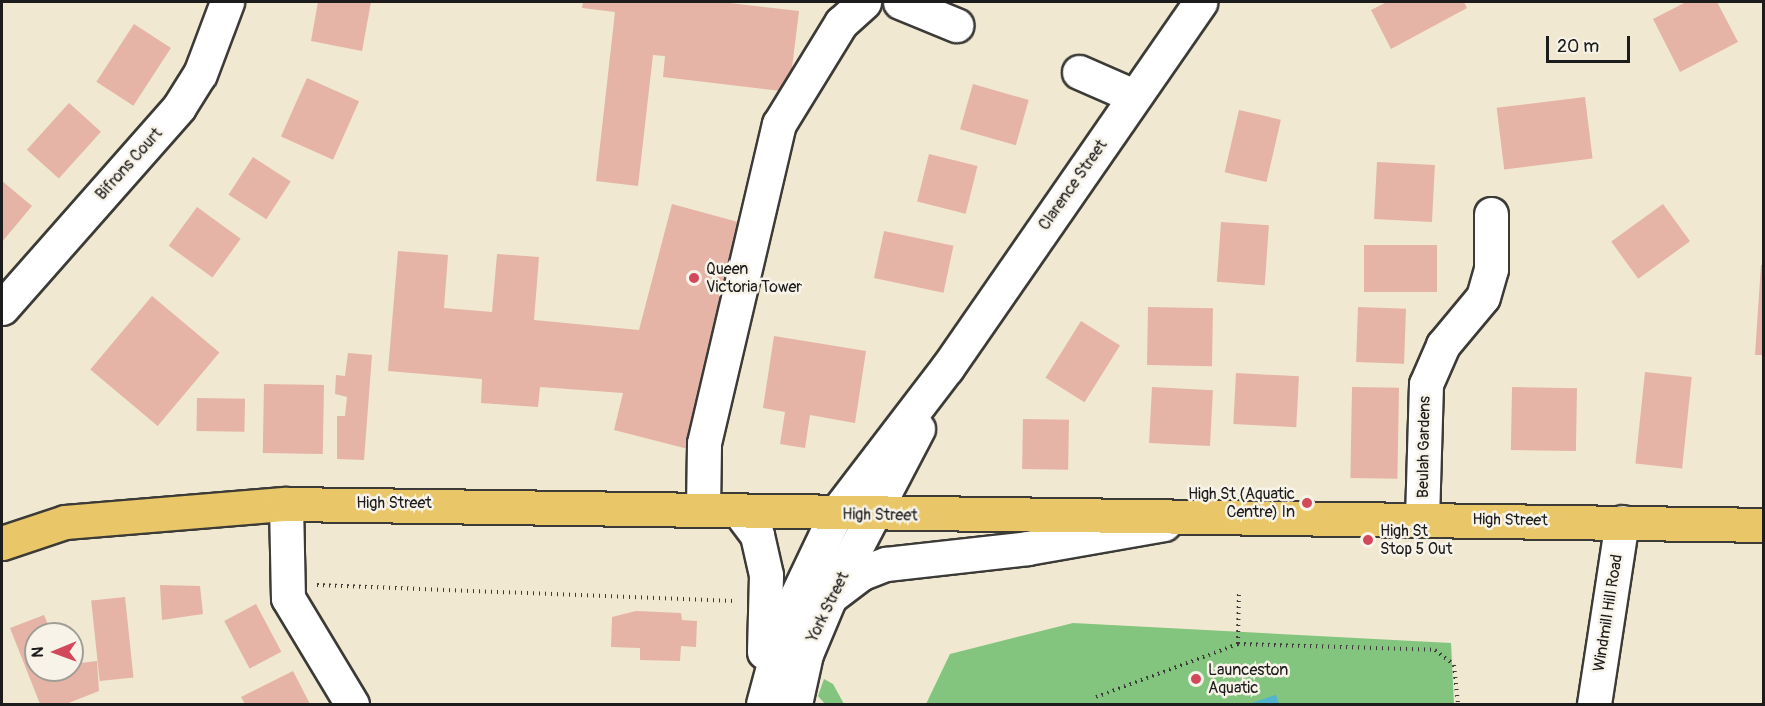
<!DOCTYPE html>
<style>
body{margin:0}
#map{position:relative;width:1765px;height:706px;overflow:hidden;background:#f0e8d0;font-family:Pangolin,sans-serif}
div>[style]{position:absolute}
.green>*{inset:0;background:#83c57e}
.water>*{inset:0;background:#52b5d0}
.building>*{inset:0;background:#e5b4a6;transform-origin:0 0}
.path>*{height:4px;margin-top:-2px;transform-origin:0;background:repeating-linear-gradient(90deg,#3c3b37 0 1.5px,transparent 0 6px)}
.roads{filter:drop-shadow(2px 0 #3c3b37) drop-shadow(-2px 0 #3c3b37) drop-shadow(0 2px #3c3b37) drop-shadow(0 -2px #3c3b37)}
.minor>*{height:33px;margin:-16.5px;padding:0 16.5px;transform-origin:16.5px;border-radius:16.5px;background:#fff}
.major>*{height:33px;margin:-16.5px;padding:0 16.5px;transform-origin:16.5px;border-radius:16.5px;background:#e9c769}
.dots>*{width:16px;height:16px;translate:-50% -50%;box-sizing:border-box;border:3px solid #f7f3e8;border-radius:50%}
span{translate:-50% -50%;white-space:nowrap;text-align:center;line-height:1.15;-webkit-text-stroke:5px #f7f3e8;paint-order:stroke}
.street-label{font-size:16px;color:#1c1c1c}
.poi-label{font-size:16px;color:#1c1c1c}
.left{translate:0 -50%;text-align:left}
.right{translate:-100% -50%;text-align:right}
.frame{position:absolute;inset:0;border:3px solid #1c1c1c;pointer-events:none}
.north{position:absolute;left:24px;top:622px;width:60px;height:60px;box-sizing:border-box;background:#f7f3e8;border:2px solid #9f9d96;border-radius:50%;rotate:269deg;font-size:16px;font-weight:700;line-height:24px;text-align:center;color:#1c1c1c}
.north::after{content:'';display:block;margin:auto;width:21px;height:27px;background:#d1495b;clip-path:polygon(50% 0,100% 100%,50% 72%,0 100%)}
.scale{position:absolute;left:1546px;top:36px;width:84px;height:27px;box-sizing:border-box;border:3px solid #1c1c1c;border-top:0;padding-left:8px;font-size:18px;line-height:21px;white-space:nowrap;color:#1c1c1c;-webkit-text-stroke:4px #f7f3e8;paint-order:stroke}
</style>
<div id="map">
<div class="green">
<div style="clip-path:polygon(1073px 623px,1451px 643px,1454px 704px,926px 704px,950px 654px)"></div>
<div style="clip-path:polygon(824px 679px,833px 684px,844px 704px,825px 704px,818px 696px)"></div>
</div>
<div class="water">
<div style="clip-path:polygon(1276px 695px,1279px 704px,1249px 704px,1275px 695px)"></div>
</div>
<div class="building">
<div style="clip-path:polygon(318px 2px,371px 2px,362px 51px,311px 41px)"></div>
<div style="clip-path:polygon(583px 2px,721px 2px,799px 11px,789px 92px,663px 77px,665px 56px,653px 55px,638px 186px,596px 181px,615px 12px,582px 8px)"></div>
<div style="clip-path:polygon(1387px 2px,1464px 2px,1467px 8px,1391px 49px,1371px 10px)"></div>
<div style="clip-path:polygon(1686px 2px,1717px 2px,1738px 42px,1680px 72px,1653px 19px)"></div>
<div style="left:134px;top:24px;width:44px;height:69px;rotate:33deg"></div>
<div style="left:307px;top:78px;width:57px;height:64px;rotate:24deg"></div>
<div style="left:973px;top:84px;width:58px;height:47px;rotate:16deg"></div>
<div style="left:1585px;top:97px;width:62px;height:89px;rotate:83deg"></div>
<div style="left:69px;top:103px;width:43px;height:63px;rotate:42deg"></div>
<div style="left:1239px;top:110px;width:43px;height:64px;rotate:13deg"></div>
<div style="left:929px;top:154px;width:50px;height:49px;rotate:14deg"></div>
<div style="left:253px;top:157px;width:45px;height:45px;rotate:33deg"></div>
<div style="left:1377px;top:162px;width:58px;height:57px;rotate:3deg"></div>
<div style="clip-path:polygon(2px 181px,32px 206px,2px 242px)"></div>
<div style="clip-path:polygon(672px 204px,749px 225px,692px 450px,614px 430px,623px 393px,540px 387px,538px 407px,481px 403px,482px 379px,388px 371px,398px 251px,448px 255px,444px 308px,492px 312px,497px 254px,539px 257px,534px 320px,639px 330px)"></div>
<div style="left:1663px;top:204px;width:46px;height:64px;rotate:54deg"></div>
<div style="left:197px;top:207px;width:54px;height:48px;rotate:36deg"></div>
<div style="left:1221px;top:222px;width:48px;height:60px;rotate:4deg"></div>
<div style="left:884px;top:231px;width:71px;height:48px;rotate:12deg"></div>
<div style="left:1364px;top:245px;width:73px;height:47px"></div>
<div style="clip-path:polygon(1761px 265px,1764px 265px,1764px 355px,1755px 355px)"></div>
<div style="left:152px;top:296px;width:88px;height:96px;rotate:40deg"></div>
<div style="left:1148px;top:307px;width:65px;height:58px;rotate:1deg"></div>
<div style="left:1358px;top:307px;width:48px;height:55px;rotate:2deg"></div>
<div style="left:1081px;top:321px;width:46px;height:67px;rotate:32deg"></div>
<div style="clip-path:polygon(774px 336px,866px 351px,855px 423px,810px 415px,805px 448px,780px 444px,785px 412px,763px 408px)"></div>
<div style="clip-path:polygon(348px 353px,372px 355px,364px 460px,337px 459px,337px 416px,345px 416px,347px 397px,335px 394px,336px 375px,345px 376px)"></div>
<div style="left:1645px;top:372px;width:47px;height:92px;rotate:6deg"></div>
<div style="left:1236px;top:373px;width:63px;height:51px;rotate:3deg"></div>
<div style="left:264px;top:384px;width:60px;height:69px;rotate:1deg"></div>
<div style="left:1152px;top:387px;width:61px;height:56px;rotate:3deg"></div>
<div style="left:1352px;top:387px;width:47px;height:91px;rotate:1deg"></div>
<div style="left:1512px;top:387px;width:65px;height:63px;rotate:1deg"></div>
<div style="left:197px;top:398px;width:48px;height:33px;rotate:1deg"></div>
<div style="left:1023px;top:419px;width:46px;height:50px;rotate:1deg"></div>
<div style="clip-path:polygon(160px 585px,200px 586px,203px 614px,162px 620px)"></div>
<div style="left:125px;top:597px;width:81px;height:34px;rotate:84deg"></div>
<div style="left:256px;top:604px;width:54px;height:36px;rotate:62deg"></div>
<div style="clip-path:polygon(636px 611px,681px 613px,682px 620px,697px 621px,696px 647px,681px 646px,680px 661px,640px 660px,640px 648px,611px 647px,612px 617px)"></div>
<div style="clip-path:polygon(44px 615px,52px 634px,36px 634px,36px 670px,72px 670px,72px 664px,97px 661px,99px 691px,66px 704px,40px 704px,10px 628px)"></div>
<div style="clip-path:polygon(293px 671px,310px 704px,245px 704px,241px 697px)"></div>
</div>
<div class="path">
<div style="left:317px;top:585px;width:418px;rotate:2.2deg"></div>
<div style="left:1238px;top:644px;width:53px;rotate:-88.9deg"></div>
<div style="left:1096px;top:697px;width:152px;rotate:-20.5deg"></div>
<div style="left:1238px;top:644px;width:197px;rotate:1.7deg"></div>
<div style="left:1435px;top:650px;width:24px;rotate:38deg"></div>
<div style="left:1454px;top:665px;width:39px;rotate:84deg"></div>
</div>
<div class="roads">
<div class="minor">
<div style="left:900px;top:2px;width:61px;rotate:22.3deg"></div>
<div style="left:1079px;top:72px;width:60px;rotate:23.6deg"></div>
<div style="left:2px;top:308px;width:268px;rotate:-48.6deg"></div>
<div style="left:179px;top:107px;width:39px;rotate:-58deg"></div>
<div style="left:200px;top:74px;width:77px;rotate:-69.4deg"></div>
<div style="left:286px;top:504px;width:94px;rotate:88.8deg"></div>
<div style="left:288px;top:598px;width:124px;rotate:58.9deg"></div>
<div style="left:703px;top:509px;width:66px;rotate:-89.1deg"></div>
<div style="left:704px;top:443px;width:328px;rotate:-76.8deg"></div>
<div style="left:779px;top:124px;width:119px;rotate:-58.5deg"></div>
<div style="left:841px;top:23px;width:31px;rotate:-42deg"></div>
<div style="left:739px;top:511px;width:30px;rotate:53deg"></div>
<div style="left:757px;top:535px;width:41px;rotate:77.3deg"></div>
<div style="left:766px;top:575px;width:77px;rotate:91.5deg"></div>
<div style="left:1422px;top:519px;width:135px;rotate:-88.3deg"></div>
<div style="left:1426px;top:384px;width:43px;rotate:-66.4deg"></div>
<div style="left:1443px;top:345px;width:62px;rotate:-50.2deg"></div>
<div style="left:1483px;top:297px;width:29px;rotate:-74deg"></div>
<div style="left:1491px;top:269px;width:55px;rotate:-90deg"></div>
<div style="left:830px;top:597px;width:40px;rotate:-37deg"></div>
<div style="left:862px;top:573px;width:26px;rotate:-21deg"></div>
<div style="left:886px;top:564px;width:143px;rotate:-6.4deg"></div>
<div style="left:1028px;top:548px;width:138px;rotate:-10deg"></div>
<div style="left:763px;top:704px;width:89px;rotate:-75deg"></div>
<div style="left:786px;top:618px;width:116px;rotate:-64.5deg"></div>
<div style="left:836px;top:513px;width:183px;rotate:-52.6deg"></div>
<div style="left:947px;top:368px;width:445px;rotate:-55.3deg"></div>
<div style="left:795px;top:704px;width:51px;rotate:-77.6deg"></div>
<div style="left:806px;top:654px;width:62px;rotate:-67.2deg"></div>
<div style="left:830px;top:597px;width:190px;rotate:-62.4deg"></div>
<div style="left:1594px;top:704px;width:184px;rotate:-81.3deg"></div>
</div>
<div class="major">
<div style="left:2px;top:543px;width:66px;rotate:-18.4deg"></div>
<div style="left:65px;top:522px;width:222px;rotate:-4.7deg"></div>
<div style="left:286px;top:504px;width:1478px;rotate:0.81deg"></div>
</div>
</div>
<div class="dots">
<div style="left:694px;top:278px;background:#d1495b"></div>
<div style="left:1307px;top:503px;background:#d1495b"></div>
<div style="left:1368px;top:540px;background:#d1495b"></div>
<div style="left:1196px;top:679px;background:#d1495b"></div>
</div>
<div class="street-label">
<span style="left:129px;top:164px;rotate:-48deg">Bifrons Court</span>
<span style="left:1073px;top:185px;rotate:-55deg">Clarence Street</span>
<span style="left:1424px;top:447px;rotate:-89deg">Beulah Gardens</span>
<span style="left:394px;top:503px">High Street</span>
<span style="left:880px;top:515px;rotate:1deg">High Street</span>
<span style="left:1510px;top:520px;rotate:1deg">High Street</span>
<span style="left:828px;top:607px;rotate:-64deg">York Street</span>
<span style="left:1608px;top:613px;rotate:-81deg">Windmill Hill Road</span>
</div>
<div class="poi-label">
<span class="left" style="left:706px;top:278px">Queen<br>Victoria Tower</span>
<span class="right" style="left:1295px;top:503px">High St (Aquatic<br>Centre) In</span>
<span class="left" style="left:1380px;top:540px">High St<br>Stop 5 Out</span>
<span class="left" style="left:1208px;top:679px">Launceston<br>Aquatic</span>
</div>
<div class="frame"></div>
<div class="north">N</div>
<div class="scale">20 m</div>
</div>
